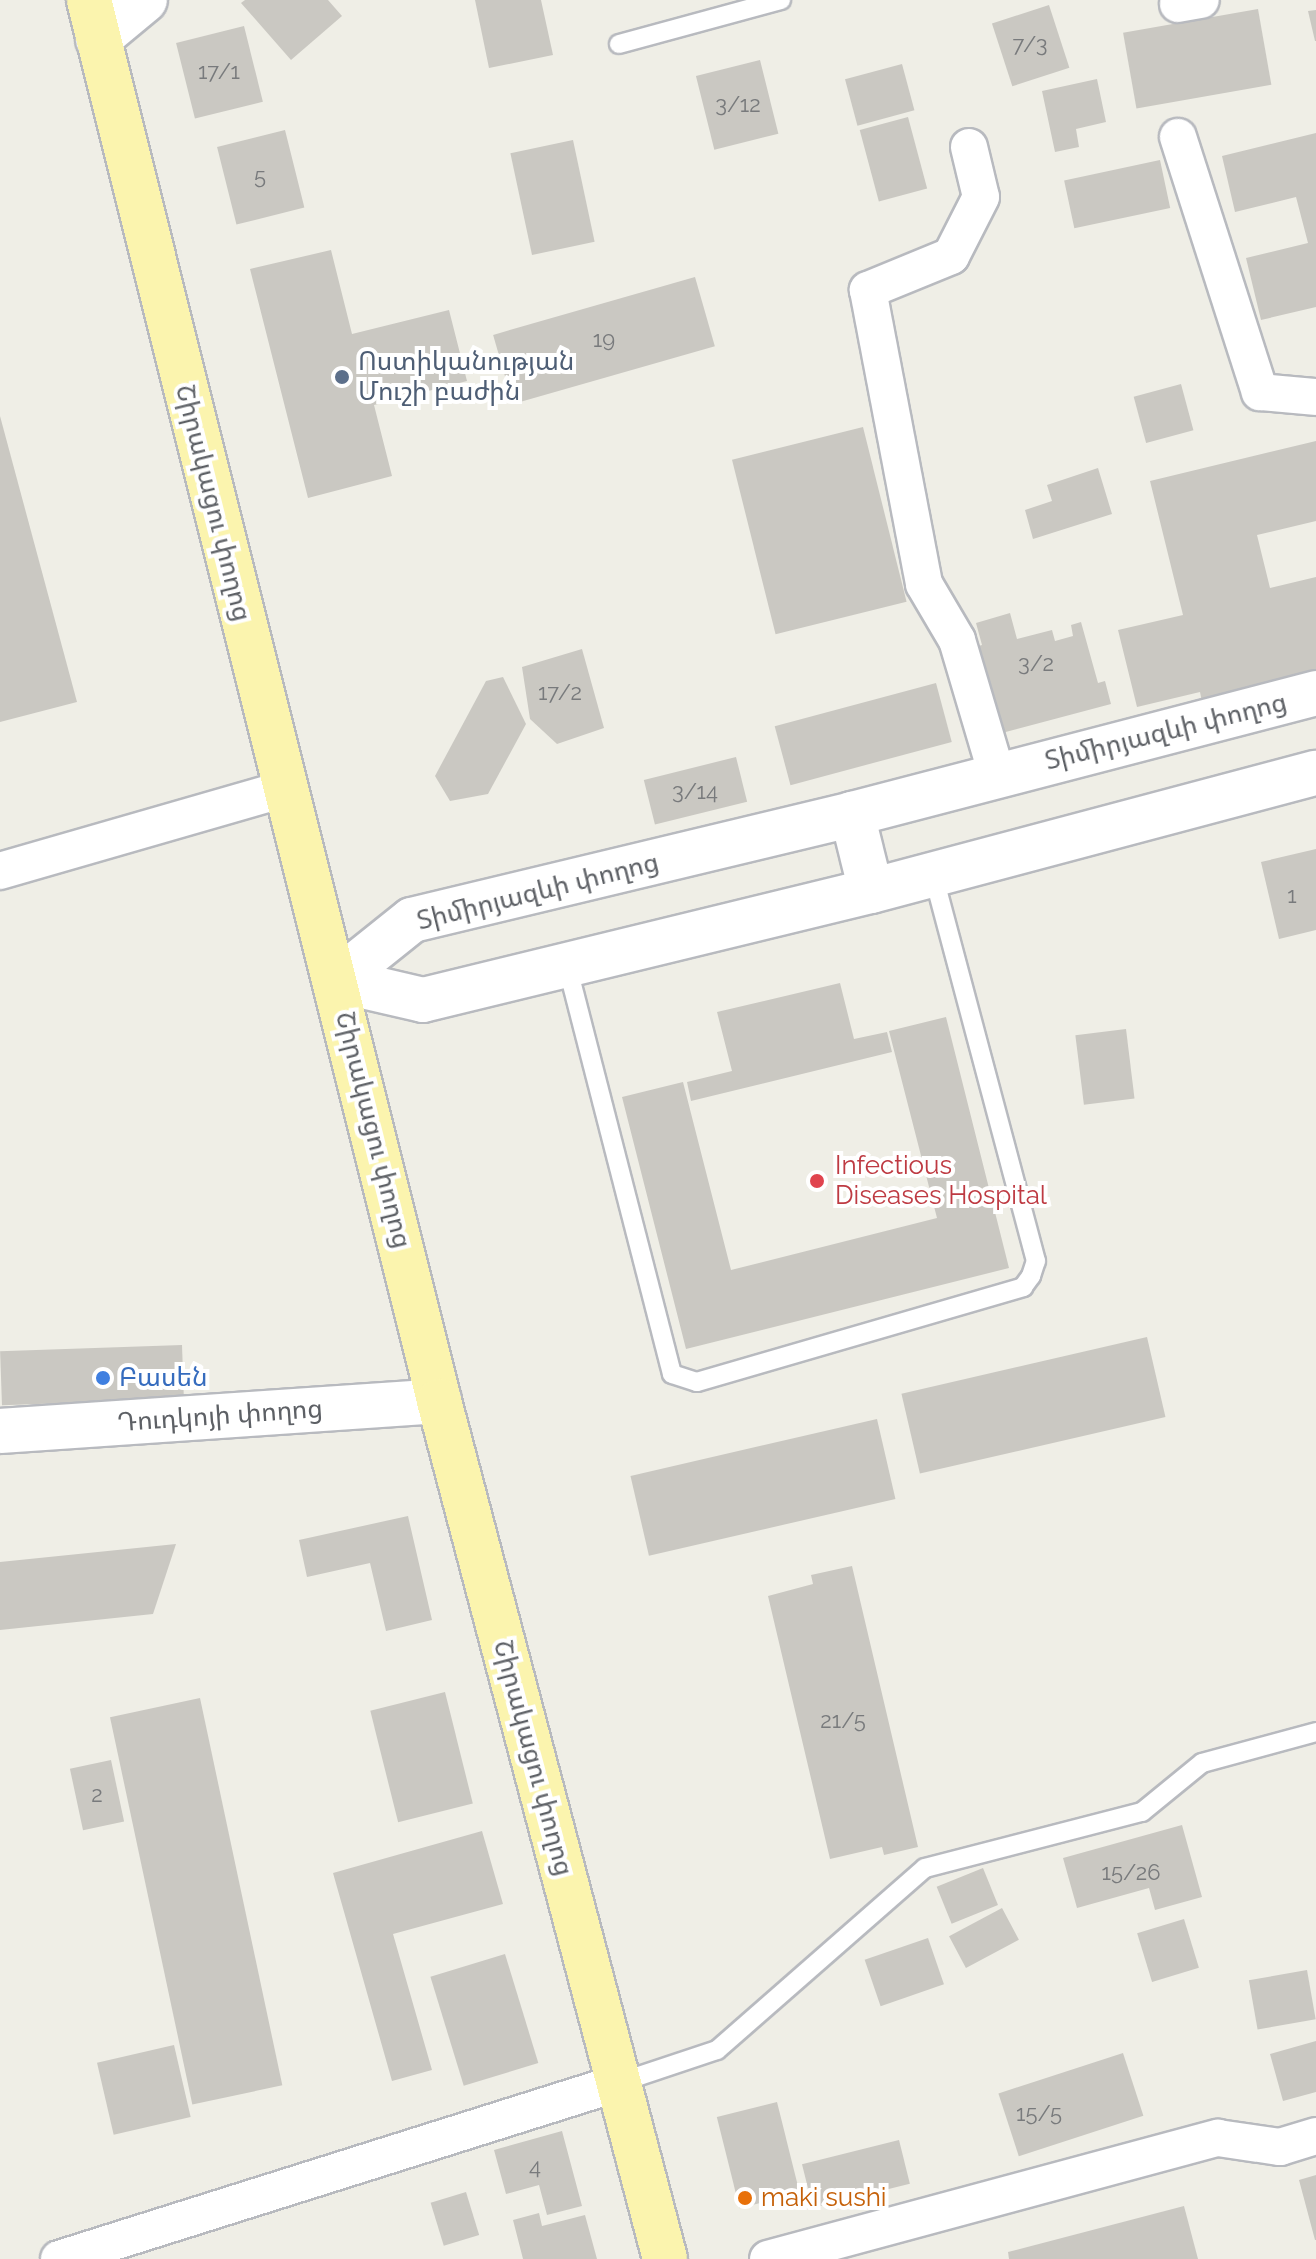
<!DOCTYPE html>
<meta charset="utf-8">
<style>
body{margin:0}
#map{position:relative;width:1316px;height:2259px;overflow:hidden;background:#efeee6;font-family:Raleway,"Noto Sans Armenian",sans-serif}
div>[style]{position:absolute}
.building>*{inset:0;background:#cac8c2;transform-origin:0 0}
.roads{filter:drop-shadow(2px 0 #b8babf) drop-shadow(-2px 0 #b8babf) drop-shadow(0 2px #b8babf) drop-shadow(0 -2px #b8babf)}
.lane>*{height:18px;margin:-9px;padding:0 9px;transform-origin:9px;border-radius:9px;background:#fff}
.street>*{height:36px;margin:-18px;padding:0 18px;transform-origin:18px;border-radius:18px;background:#fff}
.secondary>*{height:44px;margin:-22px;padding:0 22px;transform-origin:22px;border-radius:22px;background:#fff}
.primary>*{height:44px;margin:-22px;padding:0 22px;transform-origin:22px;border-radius:22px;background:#fbf4ae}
.dots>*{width:22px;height:22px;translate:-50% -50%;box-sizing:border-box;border:4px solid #fff;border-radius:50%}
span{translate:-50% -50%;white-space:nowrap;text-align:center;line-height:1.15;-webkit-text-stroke:8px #fff;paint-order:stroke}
.number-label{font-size:22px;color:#787a7c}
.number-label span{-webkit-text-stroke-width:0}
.service-label{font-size:26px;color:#4e5e75}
.left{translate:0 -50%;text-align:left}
.street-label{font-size:26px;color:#5d6065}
.health-label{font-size:26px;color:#be3a42}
.shop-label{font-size:26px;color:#366cbe}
.food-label{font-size:26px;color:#c56008}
</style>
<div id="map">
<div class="building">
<div style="clip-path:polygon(245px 0,328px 0,342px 16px,291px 60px,241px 3px)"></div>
<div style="clip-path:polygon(475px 0,541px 0,553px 55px,489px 68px)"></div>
<div style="left:1049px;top:5px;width:66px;height:60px;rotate:72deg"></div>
<div style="left:1258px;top:9px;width:77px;height:137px;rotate:80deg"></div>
<div style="clip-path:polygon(1316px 10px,1316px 41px,1315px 41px,1308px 11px)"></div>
<div style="left:244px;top:26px;width:78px;height:70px;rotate:76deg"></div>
<div style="left:760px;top:60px;width:76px;height:66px;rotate:76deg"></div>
<div style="left:902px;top:64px;width:48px;height:59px;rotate:75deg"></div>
<div style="clip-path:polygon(1097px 79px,1106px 122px,1076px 129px,1079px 147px,1055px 152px,1042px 91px)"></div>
<div style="left:908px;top:117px;width:74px;height:50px;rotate:75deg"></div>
<div style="left:285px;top:130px;width:80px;height:70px;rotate:76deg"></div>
<div style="clip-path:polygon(1316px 133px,1316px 307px,1261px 320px,1246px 258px,1308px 243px,1296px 197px,1235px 212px,1222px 156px)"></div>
<div style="left:573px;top:140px;width:104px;height:64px;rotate:78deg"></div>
<div style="left:1160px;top:160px;width:49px;height:98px;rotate:78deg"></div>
<div style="clip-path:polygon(331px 250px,352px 334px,449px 310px,467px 381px,374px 405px,392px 476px,308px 498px,250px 269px)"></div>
<div style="left:695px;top:277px;width:72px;height:210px;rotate:74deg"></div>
<div style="left:1181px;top:384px;width:48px;height:49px;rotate:75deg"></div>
<div style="clip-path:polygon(0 416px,77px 702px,0 722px)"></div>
<div style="left:863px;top:427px;width:180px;height:135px;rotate:76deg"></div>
<div style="clip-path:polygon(1316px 441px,1316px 521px,1257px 535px,1270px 588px,1316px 577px,1316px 674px,1202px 702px,1200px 692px,1137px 707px,1118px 630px,1183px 615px,1150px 481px)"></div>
<div style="clip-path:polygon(1098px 468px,1112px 514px,1033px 539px,1025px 510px,1052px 501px,1047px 485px)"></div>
<div style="clip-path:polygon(1010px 613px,1017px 639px,1052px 630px,1055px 641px,1073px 636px,1071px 625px,1081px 622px,1098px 683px,1105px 681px,1111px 704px,998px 734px,975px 647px,982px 645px,976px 623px)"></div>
<div style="clip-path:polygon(582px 649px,604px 728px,557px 744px,530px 719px,522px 667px)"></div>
<div style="clip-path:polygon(503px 677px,526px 724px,488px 794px,450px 801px,435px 776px,486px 681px)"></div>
<div style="left:936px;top:683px;width:61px;height:167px;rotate:75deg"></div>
<div style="left:736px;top:757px;width:46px;height:95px;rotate:76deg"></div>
<div style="clip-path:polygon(1316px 849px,1316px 930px,1279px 939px,1261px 862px)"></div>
<div style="clip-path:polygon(840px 983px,854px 1039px,887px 1032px,892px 1052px,691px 1101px,687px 1082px,732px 1071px,717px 1012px)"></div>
<div style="clip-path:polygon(946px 1017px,1009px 1268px,686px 1349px,622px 1097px,683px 1082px,731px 1270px,937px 1218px,889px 1031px)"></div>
<div style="left:1126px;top:1029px;width:70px;height:51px;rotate:83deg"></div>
<div style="left:1147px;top:1337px;width:82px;height:252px;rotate:77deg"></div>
<div style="left:182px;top:1345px;width:54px;height:182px;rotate:88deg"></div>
<div style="left:877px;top:1419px;width:82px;height:253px;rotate:77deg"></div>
<div style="clip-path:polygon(408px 1516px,432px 1620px,386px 1631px,370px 1563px,307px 1577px,299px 1540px)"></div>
<div style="clip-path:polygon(176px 1544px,153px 1614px,0 1630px,0 1562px)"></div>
<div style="clip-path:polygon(852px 1566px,918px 1847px,884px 1855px,882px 1847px,830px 1859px,768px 1596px,813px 1584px,811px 1575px)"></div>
<div style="left:445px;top:1692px;width:115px;height:77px;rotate:76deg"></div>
<div style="left:200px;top:1698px;width:396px;height:92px;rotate:78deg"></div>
<div style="left:111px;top:1760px;width:63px;height:42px;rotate:78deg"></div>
<div style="clip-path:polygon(1182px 1825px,1202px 1897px,1155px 1910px,1149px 1888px,1077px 1908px,1063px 1858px)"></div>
<div style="clip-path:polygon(482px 1831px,503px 1904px,393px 1934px,432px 2070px,392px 2081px,333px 1873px)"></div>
<div style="left:983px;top:1868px;width:40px;height:50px;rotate:68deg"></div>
<div style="left:1002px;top:1908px;width:36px;height:60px;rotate:62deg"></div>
<div style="left:1184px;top:1919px;width:51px;height:49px;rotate:73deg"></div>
<div style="left:928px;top:1938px;width:49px;height:67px;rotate:71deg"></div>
<div style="left:505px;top:1954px;width:114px;height:78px;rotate:73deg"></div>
<div style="left:1307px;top:1970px;width:50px;height:59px;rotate:80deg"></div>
<div style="clip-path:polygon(1316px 2041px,1316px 2092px,1283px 2101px,1270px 2054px)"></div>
<div style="left:174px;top:2045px;width:74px;height:79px;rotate:77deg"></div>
<div style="left:1123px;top:2053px;width:66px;height:131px;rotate:72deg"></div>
<div style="left:777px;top:2102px;width:94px;height:62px;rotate:76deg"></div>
<div style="clip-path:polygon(562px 2131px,582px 2206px,547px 2215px,539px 2185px,506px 2194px,494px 2150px)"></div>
<div style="left:899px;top:2140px;width:45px;height:100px;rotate:76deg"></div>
<div style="clip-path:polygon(1316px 2175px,1316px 2240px,1315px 2240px,1299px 2180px)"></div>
<div style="left:466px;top:2192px;width:45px;height:37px;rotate:73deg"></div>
<div style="clip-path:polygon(1184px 2206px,1198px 2259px,1009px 2259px,1008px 2252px)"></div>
<div style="clip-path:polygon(539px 2213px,542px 2226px,585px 2215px,597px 2259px,523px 2259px,513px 2220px)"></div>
</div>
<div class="roads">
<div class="lane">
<div style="left:619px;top:44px;width:168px;rotate:-15.2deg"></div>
<div style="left:567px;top:965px;width:422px;rotate:75.6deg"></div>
<div style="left:672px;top:1374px;width:26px;rotate:18deg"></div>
<div style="left:697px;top:1382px;width:340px;rotate:-16.2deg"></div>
<div style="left:1023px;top:1287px;width:14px;rotate:-54deg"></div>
<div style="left:1031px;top:1276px;width:16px;rotate:-72deg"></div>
<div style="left:1036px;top:1261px;width:400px;rotate:-104.9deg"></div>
<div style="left:618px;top:2083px;width:104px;rotate:-18.4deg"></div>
<div style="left:717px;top:2050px;width:276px;rotate:-41.2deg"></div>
<div style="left:925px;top:1868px;width:224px;rotate:-14.5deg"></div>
<div style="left:1142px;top:1812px;width:77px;rotate:-39.2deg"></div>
<div style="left:1202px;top:1763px;width:118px;rotate:-15.2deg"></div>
</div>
<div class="street">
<div style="left:1178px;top:4px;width:23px;rotate:-10deg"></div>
<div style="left:1178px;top:137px;width:268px;rotate:72.2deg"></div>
<div style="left:1260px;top:392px;width:56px;rotate:5.1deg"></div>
<div style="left:969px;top:147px;width:51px;rotate:76.5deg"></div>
<div style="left:981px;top:197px;width:66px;rotate:117deg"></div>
<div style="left:951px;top:256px;width:90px;rotate:157.7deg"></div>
<div style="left:868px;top:290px;width:299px;rotate:79.2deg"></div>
<div style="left:924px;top:584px;width:65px;rotate:59.5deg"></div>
<div style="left:957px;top:640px;width:141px;rotate:73.5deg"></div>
<div style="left:0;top:871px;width:296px;rotate:-16.1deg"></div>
<div style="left:59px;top:2259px;width:586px;rotate:-17.48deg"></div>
<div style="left:768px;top:2259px;width:466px;rotate:-15.1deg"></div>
<div style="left:1218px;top:2138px;width:63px;rotate:8.3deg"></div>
<div style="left:1280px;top:2147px;width:38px;rotate:-17deg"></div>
</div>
<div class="secondary">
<div style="left:98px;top:39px;width:61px;rotate:-39.7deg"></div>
<div style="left:852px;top:814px;width:79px;rotate:76.1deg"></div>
<div style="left:337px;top:980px;width:96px;rotate:-38.7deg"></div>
<div style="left:412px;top:920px;width:453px;rotate:-13.5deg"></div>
<div style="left:852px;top:814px;width:480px;rotate:-14.6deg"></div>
<div style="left:337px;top:980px;width:88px;rotate:13.1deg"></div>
<div style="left:423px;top:1000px;width:461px;rotate:-13.7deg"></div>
<div style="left:871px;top:891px;width:460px;rotate:-14.9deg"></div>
<div style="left:0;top:1431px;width:440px;rotate:-3.9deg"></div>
</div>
<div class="primary">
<div style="left:89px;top:0;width:1444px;rotate:75.97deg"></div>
<div style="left:439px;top:1401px;width:887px;rotate:75.24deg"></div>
</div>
</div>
<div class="dots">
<div style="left:342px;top:377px;background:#5c6f8a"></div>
<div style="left:817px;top:1181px;background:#e0444e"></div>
<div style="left:103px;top:1378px;background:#3f7fe0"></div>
<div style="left:745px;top:2198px;background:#e8710a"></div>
</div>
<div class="number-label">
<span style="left:1030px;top:45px">7/3</span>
<span style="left:219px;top:72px">17/1</span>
<span style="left:738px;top:105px">3/12</span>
<span style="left:260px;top:177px">5</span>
<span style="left:604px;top:340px">19</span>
<span style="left:1036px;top:664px">3/2</span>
<span style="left:560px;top:693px">17/2</span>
<span style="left:695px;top:792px">3/14</span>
<span style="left:1292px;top:896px">1</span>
<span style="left:843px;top:1721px">21/5</span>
<span style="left:97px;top:1795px">2</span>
<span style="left:1131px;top:1873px">15/26</span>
<span style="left:1039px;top:2114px">15/5</span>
<span style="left:535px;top:2167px">4</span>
</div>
<div class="service-label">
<span class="left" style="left:358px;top:377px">Ոստիկանության<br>Մուշի բաժին</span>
</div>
<div class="street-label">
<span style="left:213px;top:503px;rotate:76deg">Շիրակացու փողոց</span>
<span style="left:1166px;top:732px;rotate:-14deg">Տիմիրյազևի փողոց</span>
<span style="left:538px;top:892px;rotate:-14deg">Տիմիրյազևի փողոց</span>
<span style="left:373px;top:1130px;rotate:76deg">Շիրակացու փողոց</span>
<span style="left:220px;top:1416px;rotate:-4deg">Դուդկոյի փողոց</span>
<span style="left:533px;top:1758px;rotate:75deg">Շիրակացու փողոց</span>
</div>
<div class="health-label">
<span class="left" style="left:835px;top:1181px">Infectious<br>Diseases Hospital</span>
</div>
<div class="shop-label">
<span class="left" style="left:119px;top:1378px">Բասեն</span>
</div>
<div class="food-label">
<span class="left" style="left:761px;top:2198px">maki sushi</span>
</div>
</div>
